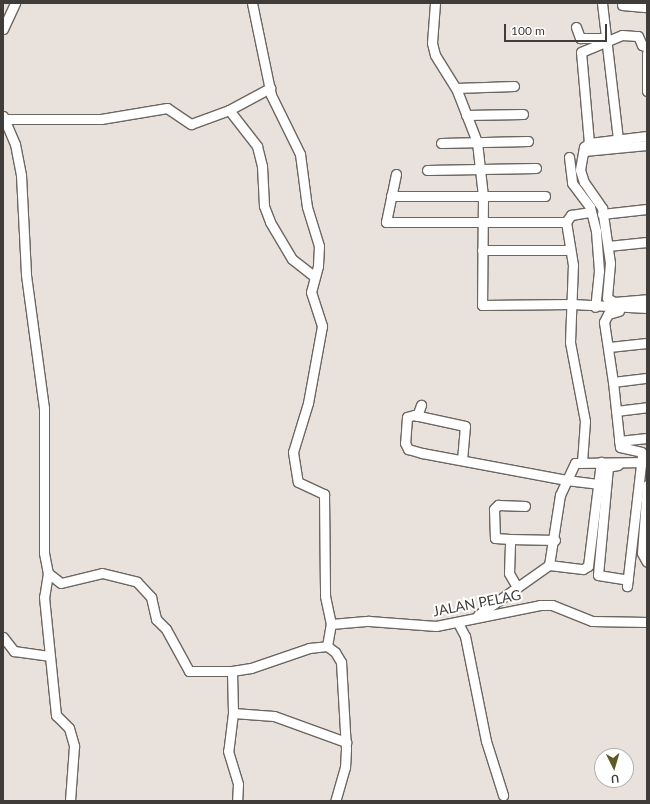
<!DOCTYPE html>
<style>
body{margin:0}
#map{position:relative;width:650px;height:804px;overflow:hidden;background:#e9e1dc;font-family:Lato,sans-serif}
div>[style]{position:absolute}
.roads{filter:drop-shadow(1px 0 #6c6661) drop-shadow(-1px 0 #6c6661) drop-shadow(0 1px #6c6661) drop-shadow(0 -1px #6c6661)}
.minor>*{height:9px;margin:-4.5px;padding:0 4.5px;transform-origin:4.5px;border-radius:4.5px;background:#fff}
span{translate:-50% -50%;white-space:nowrap;text-align:center;line-height:1.15;-webkit-text-stroke:4px #fff;paint-order:stroke}
.street-label{font-size:14px;color:#3f3c3a}
.frame{position:absolute;inset:0;border:4px solid #3f3c3a;pointer-events:none}
.north{position:absolute;left:594px;top:748px;width:40px;height:40px;box-sizing:border-box;background:#fff;border:1px solid #b2b1b0;border-radius:50%;rotate:175deg;font-size:11px;font-weight:700;line-height:16px;text-align:center;color:#3f3c3a}
.north::after{content:'';display:block;margin:auto;width:14px;height:18px;background:#5e5a27;clip-path:polygon(50% 0,100% 100%,50% 72%,0 100%)}
.scale{position:absolute;left:504px;top:24px;width:103px;height:18px;box-sizing:border-box;border:2px solid #3f3c3a;border-top:0;padding-left:5px;font-size:12px;line-height:14px;white-space:nowrap;color:#3f3c3a;-webkit-text-stroke:3px #fff;paint-order:stroke}
</style>
<div id="map">
<div class="roads">
<div class="minor">
<div style="left:252px;top:3px;width:94px;rotate:78.3deg"></div>
<div style="left:271px;top:95px;width:66px;rotate:63.8deg"></div>
<div style="left:300px;top:154px;width:53px;rotate:82.5deg"></div>
<div style="left:307px;top:207px;width:41px;rotate:72.9deg"></div>
<div style="left:319px;top:246px;width:20px;rotate:93deg"></div>
<div style="left:318px;top:266px;width:27px;rotate:105deg"></div>
<div style="left:311px;top:292px;width:36px;rotate:72deg"></div>
<div style="left:322px;top:326px;width:78px;rotate:100.3deg"></div>
<div style="left:308px;top:403px;width:51px;rotate:107deg"></div>
<div style="left:293px;top:452px;width:30px;rotate:81deg"></div>
<div style="left:298px;top:482px;width:29px;rotate:25deg"></div>
<div style="left:324px;top:494px;width:102px;rotate:89.4deg"></div>
<div style="left:325px;top:596px;width:29px;rotate:78deg"></div>
<div style="left:435px;top:3px;width:40px;rotate:94.3deg"></div>
<div style="left:432px;top:43px;width:12px;rotate:76deg"></div>
<div style="left:435px;top:55px;width:39px;rotate:58deg"></div>
<div style="left:456px;top:88px;width:58px;rotate:68.7deg"></div>
<div style="left:477px;top:142px;width:54px;rotate:83.7deg"></div>
<div style="left:483px;top:196px;width:109px;rotate:90.5deg"></div>
<div style="left:482px;top:305px;width:90px;rotate:-0.6deg"></div>
<div style="left:572px;top:304px;width:75px;rotate:3.1deg"></div>
<div style="left:602px;top:3px;width:138px;rotate:83.3deg"></div>
<div style="left:622px;top:5px;width:25px;rotate:5deg"></div>
<div style="left:576px;top:27px;width:12px;rotate:70deg"></div>
<div style="left:580px;top:38px;width:26px"></div>
<div style="left:3px;top:29px;width:29px;rotate:-65deg"></div>
<div style="left:647px;top:53px;width:38px;rotate:90deg"></div>
<div style="left:456px;top:88px;width:58px;rotate:-2deg"></div>
<div style="left:229px;top:110px;width:46px;rotate:52.1deg"></div>
<div style="left:257px;top:146px;width:21px;rotate:76deg"></div>
<div style="left:262px;top:166px;width:40px;rotate:87.1deg"></div>
<div style="left:264px;top:206px;width:17px;rotate:69deg"></div>
<div style="left:270px;top:222px;width:43px;rotate:59.3deg"></div>
<div style="left:292px;top:259px;width:29px;rotate:38deg"></div>
<div style="left:466px;top:115px;width:57px;rotate:-1deg"></div>
<div style="left:3px;top:116px;width:30px;rotate:67deg"></div>
<div style="left:15px;top:144px;width:32px;rotate:79deg"></div>
<div style="left:21px;top:175px;width:100px;rotate:87.1deg"></div>
<div style="left:26px;top:275px;width:134px;rotate:82.3deg"></div>
<div style="left:44px;top:408px;width:145px;rotate:90deg"></div>
<div style="left:44px;top:553px;width:20px;rotate:79deg"></div>
<div style="left:48px;top:573px;width:16px;rotate:38deg"></div>
<div style="left:61px;top:583px;width:42px;rotate:-13.7deg"></div>
<div style="left:102px;top:573px;width:36px;rotate:14deg"></div>
<div style="left:137px;top:582px;width:21px;rotate:47deg"></div>
<div style="left:151px;top:597px;width:23px;rotate:77deg"></div>
<div style="left:156px;top:619px;width:14px;rotate:45deg"></div>
<div style="left:166px;top:629px;width:48px;rotate:61.3deg"></div>
<div style="left:189px;top:671px;width:43px"></div>
<div style="left:232px;top:671px;width:19px;rotate:-9deg"></div>
<div style="left:251px;top:668px;width:61px;rotate:-19deg"></div>
<div style="left:309px;top:648px;width:18px;rotate:-6deg"></div>
<div style="left:327px;top:646px;width:10px;rotate:37deg"></div>
<div style="left:335px;top:652px;width:12px;rotate:59deg"></div>
<div style="left:341px;top:662px;width:87px;rotate:86.7deg"></div>
<div style="left:346px;top:749px;width:18px;rotate:93deg"></div>
<div style="left:345px;top:767px;width:35px;rotate:106deg"></div>
<div style="left:5px;top:119px;width:96px"></div>
<div style="left:101px;top:119px;width:67px;rotate:-9.5deg"></div>
<div style="left:167px;top:108px;width:29px;rotate:34deg"></div>
<div style="left:191px;top:124px;width:40px;rotate:-20.2deg"></div>
<div style="left:229px;top:110px;width:47px;rotate:-28.2deg"></div>
<div style="left:647px;top:136px;width:58px;rotate:173.1deg"></div>
<div style="left:589px;top:143px;width:6px;rotate:141deg"></div>
<div style="left:584px;top:147px;width:23px;rotate:100deg"></div>
<div style="left:580px;top:170px;width:13px;rotate:72deg"></div>
<div style="left:584px;top:182px;width:32px;rotate:55deg"></div>
<div style="left:602px;top:208px;width:56px;rotate:81.7deg"></div>
<div style="left:610px;top:263px;width:35px;rotate:95deg"></div>
<div style="left:607px;top:298px;width:8px;rotate:30deg"></div>
<div style="left:614px;top:302px;width:33px;rotate:-5deg"></div>
<div style="left:441px;top:143px;width:87px;rotate:-1.3deg"></div>
<div style="left:589px;top:143px;width:91px;rotate:-95deg"></div>
<div style="left:581px;top:52px;width:44px;rotate:-22.5deg"></div>
<div style="left:622px;top:35px;width:16px;rotate:4deg"></div>
<div style="left:638px;top:36px;width:10px;rotate:66deg"></div>
<div style="left:642px;top:45px;width:5px;rotate:22deg"></div>
<div style="left:584px;top:151px;width:63px;rotate:-5.4deg"></div>
<div style="left:569px;top:157px;width:26px;rotate:83deg"></div>
<div style="left:572px;top:183px;width:30px;rotate:53deg"></div>
<div style="left:590px;top:207px;width:25px;rotate:76deg"></div>
<div style="left:596px;top:231px;width:40px;rotate:85.7deg"></div>
<div style="left:599px;top:271px;width:36px;rotate:96deg"></div>
<div style="left:427px;top:170px;width:109px;rotate:-1.1deg"></div>
<div style="left:396px;top:174px;width:49px;rotate:101.8deg"></div>
<div style="left:386px;top:222px;width:177px"></div>
<div style="left:391px;top:196px;width:154px"></div>
<div style="left:602px;top:214px;width:45px;rotate:-6.3deg"></div>
<div style="left:608px;top:246px;width:39px;rotate:-6deg"></div>
<div style="left:482px;top:250px;width:85px"></div>
<div style="left:619px;top:311px;width:11px;rotate:165deg"></div>
<div style="left:608px;top:314px;width:9px;rotate:117deg"></div>
<div style="left:604px;top:322px;width:61px;rotate:81.5deg"></div>
<div style="left:613px;top:382px;width:34px;rotate:-7deg"></div>
<div style="left:609px;top:347px;width:38px;rotate:-6deg"></div>
<div style="left:613px;top:382px;width:65px;rotate:83.9deg"></div>
<div style="left:620px;top:447px;width:22px;rotate:13deg"></div>
<div style="left:641px;top:452px;width:4px;rotate:76deg"></div>
<div style="left:642px;top:456px;width:131px;rotate:96.6deg"></div>
<div style="left:616px;top:411px;width:31px;rotate:-7deg"></div>
<div style="left:417px;top:416px;width:12px;rotate:-70deg"></div>
<div style="left:619px;top:441px;width:28px;rotate:-6deg"></div>
<div style="left:462px;top:460px;width:34px;rotate:-85deg"></div>
<div style="left:465px;top:426px;width:52px;rotate:-167.8deg"></div>
<div style="left:414px;top:415px;width:7px;rotate:164deg"></div>
<div style="left:407px;top:417px;width:26px;rotate:94deg"></div>
<div style="left:405px;top:443px;width:7px;rotate:63deg"></div>
<div style="left:408px;top:449px;width:15px;rotate:16deg"></div>
<div style="left:422px;top:453px;width:147px;rotate:10.6deg"></div>
<div style="left:566px;top:480px;width:32px;rotate:7deg"></div>
<div style="left:582px;top:462px;width:41px;rotate:-85.8deg"></div>
<div style="left:585px;top:421px;width:80px;rotate:-100.8deg"></div>
<div style="left:570px;top:342px;width:77px;rotate:-87.8deg"></div>
<div style="left:573px;top:265px;width:44px;rotate:-99.2deg"></div>
<div style="left:566px;top:222px;width:9px;rotate:-54deg"></div>
<div style="left:571px;top:215px;width:20px;rotate:-9deg"></div>
<div style="left:618px;top:465px;width:10px;rotate:169deg"></div>
<div style="left:608px;top:467px;width:108px;rotate:95.3deg"></div>
<div style="left:598px;top:575px;width:30px;rotate:9deg"></div>
<div style="left:647px;top:485px;width:68px;rotate:94.2deg"></div>
<div style="left:642px;top:553px;width:10px;rotate:61deg"></div>
<div style="left:510px;top:539px;width:15px;rotate:-176deg"></div>
<div style="left:495px;top:538px;width:29px;rotate:-92deg"></div>
<div style="left:494px;top:509px;width:6px;rotate:-45deg"></div>
<div style="left:498px;top:505px;width:27px;rotate:2deg"></div>
<div style="left:549px;top:565px;width:34px;rotate:7deg"></div>
<div style="left:583px;top:569px;width:6px;rotate:-31deg"></div>
<div style="left:588px;top:566px;width:105px;rotate:-82.9deg"></div>
<div style="left:48px;top:573px;width:24px;rotate:99deg"></div>
<div style="left:44px;top:597px;width:119px;rotate:84.2deg"></div>
<div style="left:56px;top:715px;width:18px;rotate:45deg"></div>
<div style="left:69px;top:728px;width:19px;rotate:74deg"></div>
<div style="left:74px;top:746px;width:55px;rotate:94.2deg"></div>
<div style="left:517px;top:587px;width:16px;rotate:-120deg"></div>
<div style="left:509px;top:573px;width:34px;rotate:-88deg"></div>
<div style="left:510px;top:539px;width:45px;rotate:1.3deg"></div>
<div style="left:478px;top:615px;width:87px;rotate:-35.2deg"></div>
<div style="left:549px;top:565px;width:71px;rotate:-81.1deg"></div>
<div style="left:560px;top:495px;width:35px;rotate:-65deg"></div>
<div style="left:575px;top:463px;width:72px;rotate:-0.8deg"></div>
<div style="left:458px;top:623px;width:15px;rotate:62deg"></div>
<div style="left:465px;top:636px;width:107px;rotate:78.7deg"></div>
<div style="left:486px;top:741px;width:57px;rotate:72.5deg"></div>
<div style="left:3px;top:637px;width:18px;rotate:52deg"></div>
<div style="left:14px;top:651px;width:35px;rotate:8deg"></div>
<div style="left:327px;top:646px;width:22px;rotate:-80deg"></div>
<div style="left:331px;top:624px;width:38px;rotate:-5deg"></div>
<div style="left:369px;top:621px;width:67px;rotate:4.3deg"></div>
<div style="left:436px;top:626px;width:106px;rotate:-11.4deg"></div>
<div style="left:540px;top:605px;width:12px"></div>
<div style="left:552px;top:605px;width:43px;rotate:21.8deg"></div>
<div style="left:592px;top:621px;width:55px;rotate:1deg"></div>
<div style="left:232px;top:671px;width:42px;rotate:88.6deg"></div>
<div style="left:233px;top:713px;width:38px;rotate:97deg"></div>
<div style="left:228px;top:751px;width:34px;rotate:73deg"></div>
<div style="left:238px;top:784px;width:17px;rotate:93deg"></div>
<div style="left:233px;top:713px;width:41px;rotate:4.2deg"></div>
<div style="left:274px;top:716px;width:77px;rotate:19.9deg"></div>
</div>
</div>
<div class="street-label">
<span style="left:477px;top:603px;rotate:-11deg">JALAN PELAG</span>
</div>
<div class="frame"></div>
<div class="north">U</div>
<div class="scale">100 m</div>
</div>
